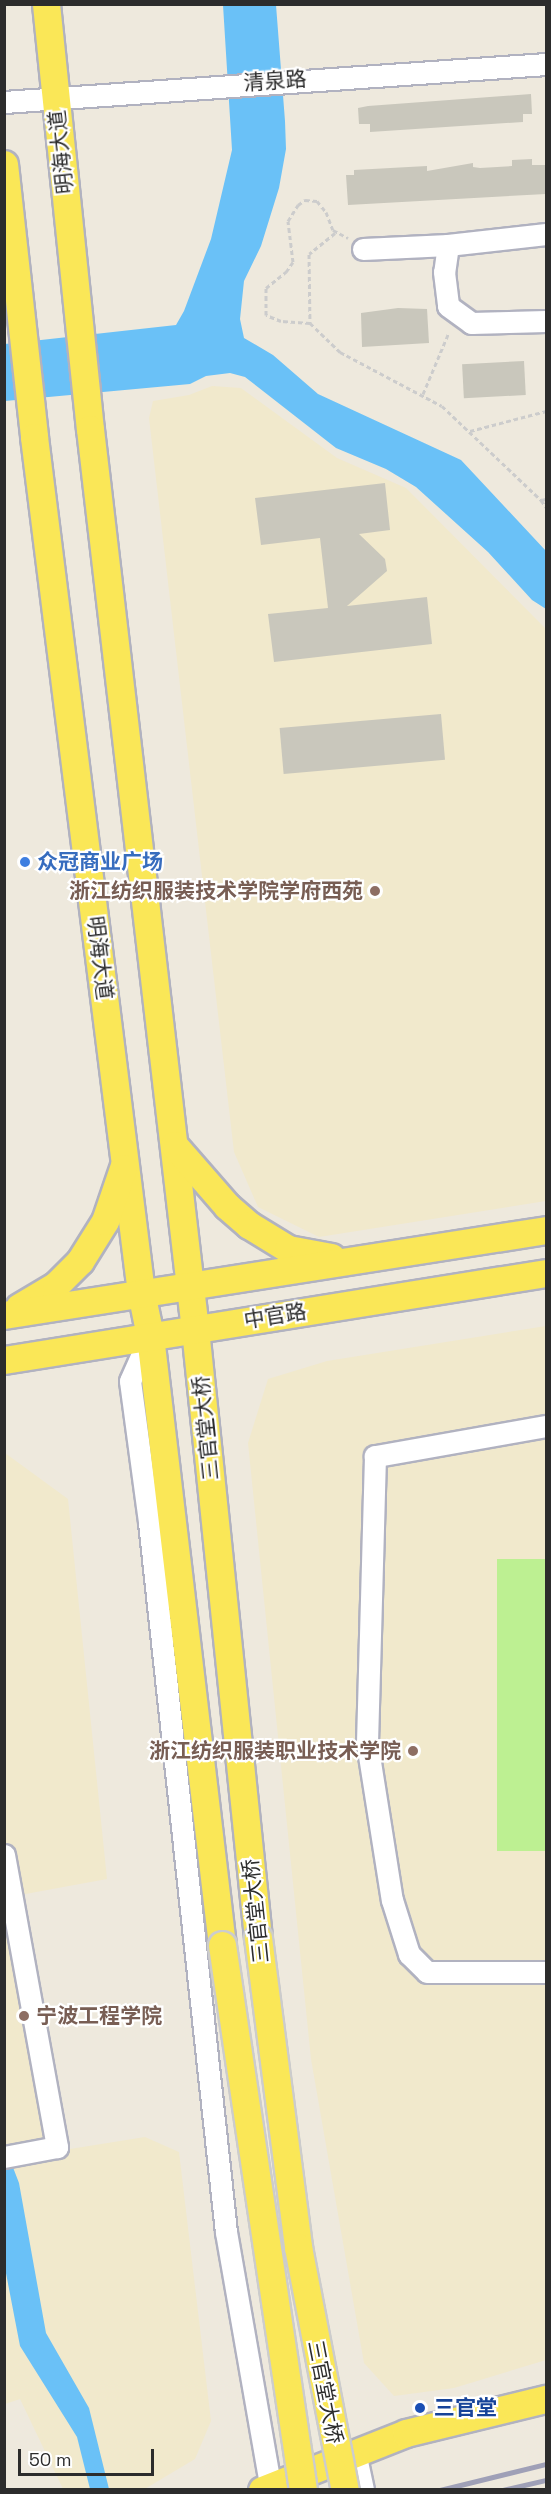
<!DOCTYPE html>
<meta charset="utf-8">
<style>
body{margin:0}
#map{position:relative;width:551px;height:2494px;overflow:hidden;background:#eee9dd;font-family:"Space Grotesk","Noto Sans SC",sans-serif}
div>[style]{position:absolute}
.education>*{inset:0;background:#f1e9cc}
.pitch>*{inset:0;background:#bdf092;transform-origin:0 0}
.water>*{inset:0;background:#6ac1f7}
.building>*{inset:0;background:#c9c7bc;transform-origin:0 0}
.path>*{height:3px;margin-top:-1.5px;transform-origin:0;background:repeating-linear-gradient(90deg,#ccc 0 4.5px,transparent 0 7.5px)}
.roads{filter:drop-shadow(2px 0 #b1b2c0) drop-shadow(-2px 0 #b1b2c0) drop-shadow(0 2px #b1b2c0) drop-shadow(0 -2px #b1b2c0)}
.minor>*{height:21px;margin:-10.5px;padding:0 10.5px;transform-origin:10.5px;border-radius:10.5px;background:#fff}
.major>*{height:27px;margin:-13.5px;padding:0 13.5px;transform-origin:13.5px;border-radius:13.5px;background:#fae757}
.rail>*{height:4.5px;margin:-2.25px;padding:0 2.25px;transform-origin:2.25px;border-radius:2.25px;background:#9fa0b7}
.bridges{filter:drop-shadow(2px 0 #ccc) drop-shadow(-2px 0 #ccc) drop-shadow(0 2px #ccc) drop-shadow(0 -2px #ccc)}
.major-bridge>*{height:27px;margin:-13.5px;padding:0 13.5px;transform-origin:13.5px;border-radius:13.5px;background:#fae757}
.dots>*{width:16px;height:16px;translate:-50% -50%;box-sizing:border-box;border:3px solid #fff;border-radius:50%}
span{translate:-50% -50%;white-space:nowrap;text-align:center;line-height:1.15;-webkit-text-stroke:4.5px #fff;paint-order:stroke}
.street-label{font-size:21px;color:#2c2c2c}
.shop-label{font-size:21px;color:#366cbe;font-weight:700}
.left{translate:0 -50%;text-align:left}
.education-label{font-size:21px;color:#785e54;font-weight:700}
.right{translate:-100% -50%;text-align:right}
.transit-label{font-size:21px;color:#164399;font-weight:700}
.frame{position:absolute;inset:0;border:6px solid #2c2c2c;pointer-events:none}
.scale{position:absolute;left:18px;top:2449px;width:136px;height:27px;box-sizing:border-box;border:3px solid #2c2c2c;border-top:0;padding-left:8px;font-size:18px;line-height:21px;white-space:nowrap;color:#2c2c2c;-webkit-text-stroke:4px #fff;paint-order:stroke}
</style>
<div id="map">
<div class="education">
<div style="clip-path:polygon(212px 386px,241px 388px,337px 458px,406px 488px,546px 629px,546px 1201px,319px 1237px,258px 1207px,234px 1152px,149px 418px,153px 401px,189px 395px)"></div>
<div style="clip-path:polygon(546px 1326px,546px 2360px,454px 2388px,394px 2396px,364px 2363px,311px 2059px,248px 1443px,268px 1379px,327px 1361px)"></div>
<div style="clip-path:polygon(5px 1453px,68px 1499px,107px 1879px,20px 1895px,70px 2149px,145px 2137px,179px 2152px,211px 2421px,195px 2459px,143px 2490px,63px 2489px,20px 2399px,5px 2404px)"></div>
</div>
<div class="pitch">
<div style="left:497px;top:1559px;width:49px;height:292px"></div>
</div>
<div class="water">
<div style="clip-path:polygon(223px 5px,276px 5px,285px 121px,286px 149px,279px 188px,261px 246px,244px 281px,240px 319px,244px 338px,273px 355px,318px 394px,461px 460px,546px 551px,546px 609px,532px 600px,488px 552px,416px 487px,386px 469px,336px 448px,245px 377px,230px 373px,206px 376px,190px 384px,5px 401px,5px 344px,176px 325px,184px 311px,211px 239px,232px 150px)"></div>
<div style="clip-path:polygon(4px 2144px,19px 2183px,46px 2333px,89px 2408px,109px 2489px,90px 2489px,77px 2437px,20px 2346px,5px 2268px)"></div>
</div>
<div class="building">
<div style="clip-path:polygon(531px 94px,532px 114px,523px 114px,523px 122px,370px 132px,370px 124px,359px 124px,358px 108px,368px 106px)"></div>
<div style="clip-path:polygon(532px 159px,532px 165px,546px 165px,546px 194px,348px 205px,346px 175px,354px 175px,354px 170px,427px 166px,427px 171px,473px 163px,473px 167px,480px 168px,512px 166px,512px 160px)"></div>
<div style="clip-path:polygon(398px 308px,427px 309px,429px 343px,362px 347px,361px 313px)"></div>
<div style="left:524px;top:361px;width:34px;height:62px;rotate:87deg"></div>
<div style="clip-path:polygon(385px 483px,390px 530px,359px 534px,385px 559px,387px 571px,347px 606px,427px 597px,432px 644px,274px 662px,268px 614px,328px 608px,320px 538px,261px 545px,255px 498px)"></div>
<div style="left:441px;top:714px;width:46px;height:162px;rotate:85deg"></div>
</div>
<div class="path">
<div style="left:335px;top:233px;width:33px;rotate:141deg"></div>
<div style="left:309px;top:254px;width:69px;rotate:89.2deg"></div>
<div style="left:310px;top:323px;width:29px;rotate:-176deg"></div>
<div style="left:281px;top:321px;width:16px;rotate:-158deg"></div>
<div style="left:266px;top:315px;width:27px;rotate:-90deg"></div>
<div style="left:266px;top:288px;width:26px;rotate:-39deg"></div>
<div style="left:286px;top:272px;width:12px;rotate:-55deg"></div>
<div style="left:293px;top:262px;width:41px;rotate:-97deg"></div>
<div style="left:288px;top:221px;width:19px;rotate:-58deg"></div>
<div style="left:298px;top:205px;width:9px;rotate:-36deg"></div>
<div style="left:305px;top:200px;width:12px;rotate:5deg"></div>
<div style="left:317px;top:201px;width:14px;rotate:51deg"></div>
<div style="left:326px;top:212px;width:19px;rotate:69deg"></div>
<div style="left:333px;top:230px;width:17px;rotate:28deg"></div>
<div style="left:310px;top:323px;width:42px;rotate:44deg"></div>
<div style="left:340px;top:352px;width:115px;rotate:27.9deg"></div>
<div style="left:442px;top:406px;width:137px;rotate:43.5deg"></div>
<div style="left:541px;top:500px;width:5px;rotate:-11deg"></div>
<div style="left:423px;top:394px;width:67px;rotate:-67.2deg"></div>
<div style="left:470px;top:431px;width:79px;rotate:-14.7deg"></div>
<div style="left:541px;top:500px;width:9px;rotate:54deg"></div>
</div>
<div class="roads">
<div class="minor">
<div style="left:4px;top:102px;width:543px;rotate:-4.01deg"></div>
<div style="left:546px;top:234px;width:99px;rotate:173.6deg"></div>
<div style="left:448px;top:245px;width:27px;rotate:98deg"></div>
<div style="left:444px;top:272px;width:34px;rotate:83deg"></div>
<div style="left:448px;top:306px;width:29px;rotate:36deg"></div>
<div style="left:471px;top:323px;width:75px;rotate:-1.5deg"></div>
<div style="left:363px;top:249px;width:85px;rotate:-2.7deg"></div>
<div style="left:150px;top:1336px;width:49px;rotate:114deg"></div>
<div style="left:130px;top:1381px;width:142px;rotate:82.3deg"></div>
<div style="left:149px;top:1522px;width:714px;rotate:83.81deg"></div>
<div style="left:226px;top:2232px;width:262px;rotate:80.1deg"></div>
<div style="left:546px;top:1426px;width:174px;rotate:170deg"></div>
<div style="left:375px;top:1456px;width:287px;rotate:91.6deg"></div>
<div style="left:367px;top:1743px;width:159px;rotate:81deg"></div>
<div style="left:392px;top:1900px;width:57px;rotate:72.5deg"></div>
<div style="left:409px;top:1954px;width:25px;rotate:45deg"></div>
<div style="left:427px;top:1972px;width:119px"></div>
<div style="left:4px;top:1855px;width:297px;rotate:79.7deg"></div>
<div style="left:57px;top:2147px;width:54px;rotate:169.3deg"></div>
<div style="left:355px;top:2452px;width:39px;rotate:78deg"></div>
</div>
<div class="major">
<div style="left:46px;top:4px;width:427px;rotate:84.1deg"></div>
<div style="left:90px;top:429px;width:906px;rotate:83.35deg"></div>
<div style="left:195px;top:1329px;width:612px;rotate:84.09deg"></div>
<div style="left:4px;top:164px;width:275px;rotate:83.7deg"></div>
<div style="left:34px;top:437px;width:862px;rotate:82.87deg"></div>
<div style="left:141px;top:1292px;width:45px;rotate:78.4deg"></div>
<div style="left:150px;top:1336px;width:613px;rotate:83.26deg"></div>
<div style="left:174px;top:1145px;width:81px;rotate:49deg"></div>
<div style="left:227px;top:1206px;width:29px;rotate:41deg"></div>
<div style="left:249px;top:1225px;width:46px;rotate:31.6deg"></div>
<div style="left:288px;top:1249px;width:44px;rotate:10.5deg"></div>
<div style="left:19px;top:1307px;width:43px;rotate:-30.7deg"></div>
<div style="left:56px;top:1285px;width:34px;rotate:-45deg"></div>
<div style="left:80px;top:1261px;width:47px;rotate:-58deg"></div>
<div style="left:105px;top:1221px;width:56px;rotate:-71.2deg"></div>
<div style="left:4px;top:1315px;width:549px;rotate:-8.91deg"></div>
<div style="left:4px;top:1360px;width:549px;rotate:-9.12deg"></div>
<div style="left:262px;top:2490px;width:155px;rotate:-21.6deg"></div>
<div style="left:406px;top:2433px;width:144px;rotate:-13.7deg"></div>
</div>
</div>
<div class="rail">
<div style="left:440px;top:2490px;width:109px;rotate:-13.8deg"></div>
<div style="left:503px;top:2490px;width:44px;rotate:-13.1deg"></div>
</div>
<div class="bridges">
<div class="major-bridge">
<div style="left:258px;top:1938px;width:312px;rotate:82.6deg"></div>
<div style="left:298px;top:2247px;width:248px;rotate:79.1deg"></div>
<div style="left:222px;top:1945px;width:551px;rotate:81.55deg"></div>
</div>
</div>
<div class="dots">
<div style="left:25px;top:862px;background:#3f7fe0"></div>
<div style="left:375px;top:891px;background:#8d6e63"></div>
<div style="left:413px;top:1751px;background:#8d6e63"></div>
<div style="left:24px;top:2016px;background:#8d6e63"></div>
<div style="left:420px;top:2408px;background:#1a4fb4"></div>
</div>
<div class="street-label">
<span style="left:275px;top:81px;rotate:-4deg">清泉路</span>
<span style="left:61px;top:152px;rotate:-96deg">明海大道</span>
<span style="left:100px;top:958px;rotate:83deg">明海大道</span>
<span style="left:275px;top:1316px;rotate:-9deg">中官路</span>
<span style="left:206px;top:1428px;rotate:-96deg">三官堂大桥</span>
<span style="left:256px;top:1911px;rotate:-96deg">三官堂大桥</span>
<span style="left:325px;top:2392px;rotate:79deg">三官堂大桥</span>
</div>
<div class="shop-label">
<span class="left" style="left:37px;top:862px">众冠商业广场</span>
</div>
<div class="education-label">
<span class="right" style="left:363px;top:891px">浙江纺织服装技术学院学府西苑</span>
<span class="right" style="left:401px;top:1751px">浙江纺织服装职业技术学院</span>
<span class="left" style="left:36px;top:2016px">宁波工程学院</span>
</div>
<div class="transit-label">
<span class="left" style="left:434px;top:2408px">三官堂</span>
</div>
<div class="frame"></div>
<div class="scale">50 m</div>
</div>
